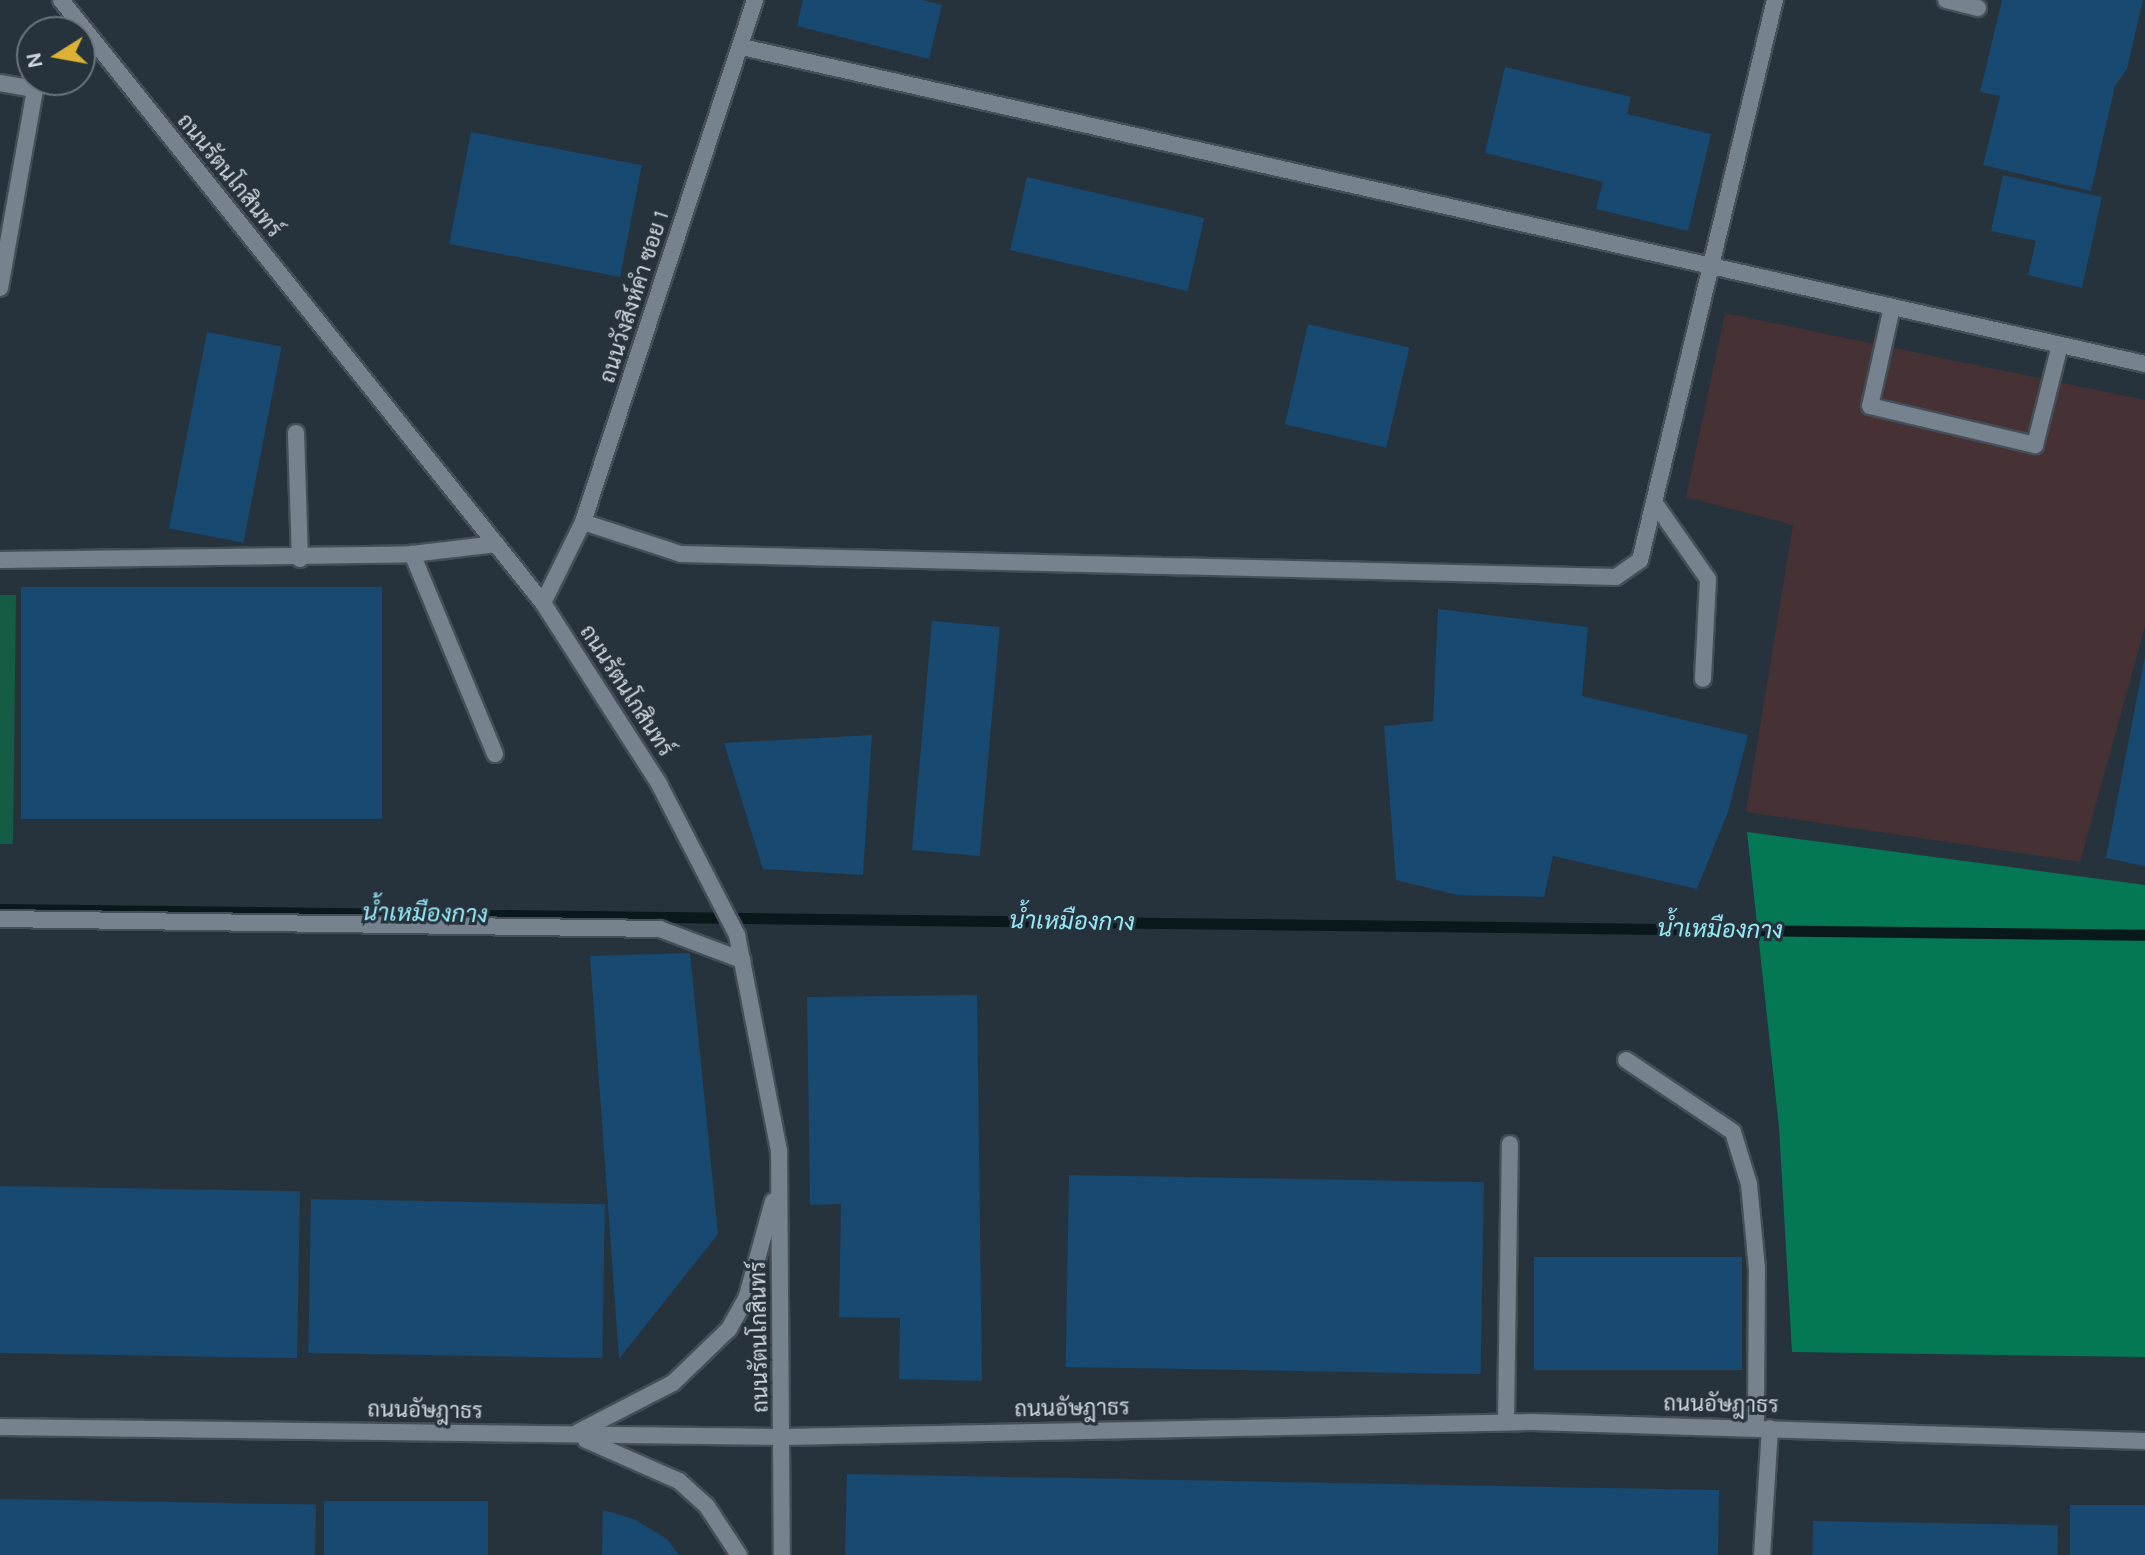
<!DOCTYPE html>
<meta charset="utf-8">
<style>
body{margin:0}
#map{position:relative;width:2145px;height:1555px;overflow:hidden;background:#26323c;font-family:Karla,Sarabun,sans-serif}
div>[style]{position:absolute}
.industrial>*{inset:0;background:#463234}
.green>*{inset:0;background:#145d44}
.forest>*{inset:0;background:#047755}
.stream>*{height:11px;margin:-5.5px;padding:0 5.5px;transform-origin:5.5px;border-radius:5.5px;background:#09181a}
.building>*{inset:0;background:#184970;transform-origin:0 0}
.roads{filter:drop-shadow(2px 0 #454e57) drop-shadow(-2px 0 #454e57) drop-shadow(0 2px #454e57) drop-shadow(0 -2px #454e57)}
.service>*{height:16px;margin:-8px;padding:0 8px;transform-origin:8px;border-radius:8px;background:#76838f}
.minor>*{height:16px;margin:-8px;padding:0 8px;transform-origin:8px;border-radius:8px;background:#76838f}
.tertiary>*{height:16px;margin:-8px;padding:0 8px;transform-origin:8px;border-radius:8px;background:#76838f}
span{translate:-50% -50%;white-space:nowrap;text-align:center;line-height:1.15;-webkit-text-stroke:6px #26323c;paint-order:stroke}
.street-label{font-size:22px;color:#cfd6dd}
.water-label{font-size:24px;color:#97e8f6;font-style:italic}
.north{position:absolute;left:16px;top:16px;width:80px;height:80px;box-sizing:border-box;background:#26323c;border:2px solid #6a747c;border-radius:50%;rotate:259deg;font-size:22px;font-weight:700;line-height:32px;text-align:center;color:#cfd6dd}
.north::after{content:'';display:block;margin:auto;width:28px;height:36px;background:#dbb233;clip-path:polygon(50% 0,100% 100%,50% 72%,0 100%)}
</style>
<div id="map">
<div class="industrial">
<div style="clip-path:polygon(1725px 313px,2145px 400px,2145px 626px,2080px 862px,1746px 812px,1793px 525px,1686px 497px)"></div>
</div>
<div class="green">
<div style="clip-path:polygon(0 595px,16px 595px,13px 844px,0 844px)"></div>
</div>
<div class="forest">
<div style="clip-path:polygon(1747px 832px,2145px 885px,2145px 1357px,1792px 1352px,1779px 1127px)"></div>
</div>
<div class="stream">
<div style="left:0;top:909px;width:2145px;rotate:0.69deg"></div>
</div>
<div class="building">
<div style="clip-path:polygon(803px 0,922px 0,942px 5px,929px 59px,797px 26px)"></div>
<div style="clip-path:polygon(2002px 0,2143px 0,2127px 69px,2115px 86px,2091px 191px,1983px 165px,2000px 96px,1980px 92px)"></div>
<div style="clip-path:polygon(1505px 67px,1631px 97px,1627px 114px,1711px 134px,1688px 231px,1596px 209px,1603px 182px,1485px 153px)"></div>
<div style="left:471px;top:132px;width:174px;height:114px;rotate:11deg"></div>
<div style="clip-path:polygon(2003px 175px,2102px 197px,2082px 288px,2028px 275px,2036px 241px,1991px 231px)"></div>
<div style="left:1027px;top:177px;width:182px;height:75px;rotate:13deg"></div>
<div style="left:1308px;top:324px;width:104px;height:103px;rotate:13deg"></div>
<div style="left:207px;top:332px;width:76px;height:200px;rotate:11deg"></div>
<div style="left:21px;top:587px;width:361px;height:232px"></div>
<div style="clip-path:polygon(1438px 609px,1588px 627px,1582px 696px,1748px 735px,1728px 812px,1697px 889px,1553px 856px,1544px 897px,1457px 895px,1396px 880px,1384px 726px,1433px 721px)"></div>
<div style="left:932px;top:621px;width:68px;height:230px;rotate:5deg"></div>
<div style="clip-path:polygon(2145px 656px,2145px 866px,2106px 858px)"></div>
<div style="clip-path:polygon(872px 735px,863px 875px,763px 869px,724px 743px)"></div>
<div style="clip-path:polygon(690px 953px,718px 1234px,619px 1359px,590px 956px)"></div>
<div style="clip-path:polygon(977px 995px,982px 1381px,899px 1379px,900px 1318px,839px 1317px,841px 1204px,810px 1205px,807px 997px)"></div>
<div style="left:1069px;top:1175px;width:415px;height:192px;rotate:1deg"></div>
<div style="left:0;top:1186px;width:300px;height:167px;rotate:1deg"></div>
<div style="left:311px;top:1199px;width:294px;height:154px;rotate:1deg"></div>
<div style="left:1534px;top:1257px;width:208px;height:113px"></div>
<div style="clip-path:polygon(847px 1474px,1719px 1490px,1718px 1555px,845px 1555px)"></div>
<div style="left:0;top:1499px;width:316px;height:56px;rotate:1deg"></div>
<div style="left:324px;top:1501px;width:164px;height:54px"></div>
<div style="left:2145px;top:1505px;width:50px;height:75px;rotate:90deg"></div>
<div style="clip-path:polygon(603px 1510px,634px 1519px,667px 1539px,679px 1555px,602px 1555px)"></div>
<div style="left:1813px;top:1521px;width:245px;height:34px;rotate:1deg"></div>
</div>
<div class="roads">
<div class="service">
<div style="left:1946px;top:0;width:33px;rotate:14deg"></div>
<div style="left:1892px;top:307px;width:101px;rotate:102.5deg"></div>
<div style="left:1870px;top:406px;width:170px;rotate:13.3deg"></div>
<div style="left:2035px;top:445px;width:103px;rotate:-76deg"></div>
<div style="left:296px;top:433px;width:126px;rotate:88.2deg"></div>
<div style="left:1654px;top:502px;width:94px;rotate:55deg"></div>
<div style="left:1708px;top:579px;width:100px;rotate:92.9deg"></div>
<div style="left:0;top:560px;width:412px;rotate:-0.8deg"></div>
<div style="left:495px;top:754px;width:217px;rotate:-112.5deg"></div>
<div style="left:412px;top:554px;width:85px;rotate:-6.8deg"></div>
<div style="left:1626px;top:1060px;width:129px;rotate:33.9deg"></div>
<div style="left:1733px;top:1132px;width:54px;rotate:72.9deg"></div>
<div style="left:1749px;top:1184px;width:84px;rotate:84.6deg"></div>
<div style="left:1757px;top:1268px;width:159px;rotate:90.4deg"></div>
<div style="left:1506px;top:1422px;width:278px;rotate:-89.2deg"></div>
<div style="left:1762px;top:1555px;width:127px;rotate:-86.4deg"></div>
</div>
<div class="minor">
<div style="left:742px;top:47px;width:1438px;rotate:12.73deg"></div>
<div style="left:0;top:83px;width:36px;rotate:10deg"></div>
<div style="left:0;top:288px;width:202px;rotate:-80deg"></div>
<div style="left:35px;top:89px;width:13px;rotate:-45deg"></div>
<div style="left:583px;top:522px;width:103px;rotate:18.1deg"></div>
<div style="left:681px;top:554px;width:935px;rotate:1.41deg"></div>
<div style="left:1616px;top:577px;width:29px;rotate:-35deg"></div>
<div style="left:1640px;top:560px;width:576px;rotate:-76.45deg"></div>
<div style="left:543px;top:603px;width:90px;rotate:-63.7deg"></div>
<div style="left:583px;top:522px;width:550px;rotate:-71.76deg"></div>
<div style="left:0;top:919px;width:660px;rotate:0.87deg"></div>
<div style="left:660px;top:929px;width:88px;rotate:20.7deg"></div>
</div>
<div class="tertiary">
<div style="left:61px;top:0;width:772px;rotate:51.36deg"></div>
<div style="left:543px;top:603px;width:215px;rotate:57.3deg"></div>
<div style="left:659px;top:784px;width:170px;rotate:62.7deg"></div>
<div style="left:737px;top:935px;width:220px;rotate:79deg"></div>
<div style="left:779px;top:1151px;width:404px;rotate:89.6deg"></div>
<div style="left:0;top:1427px;width:783px;rotate:0.73deg"></div>
<div style="left:783px;top:1437px;width:749px;rotate:-1.15deg"></div>
<div style="left:1532px;top:1422px;width:613px;rotate:1.78deg"></div>
<div style="left:578px;top:1432px;width:107px;rotate:-27.3deg"></div>
<div style="left:673px;top:1383px;width:78px;rotate:-44deg"></div>
<div style="left:729px;top:1329px;width:38px;rotate:-61deg"></div>
<div style="left:747px;top:1296px;width:98px;rotate:-74.7deg"></div>
<div style="left:586px;top:1440px;width:102px;rotate:23.8deg"></div>
<div style="left:679px;top:1481px;width:36px;rotate:42deg"></div>
<div style="left:706px;top:1505px;width:60px;rotate:56.6deg"></div>
</div>
</div>
<div class="street-label">
<span style="left:229px;top:176px;rotate:51deg">ถนนรัตนโกสินทร์</span>
<span style="left:635px;top:297px;rotate:-72deg">ถนนวังสิงห์คำ ซอย 1</span>
<span style="left:626px;top:691px;rotate:57deg">ถนนรัตนโกสินทร์</span>
<span style="left:760px;top:1337px;rotate:-91deg">ถนนรัตนโกสินทร์</span>
<span style="left:1721px;top:1405px;rotate:1deg">ถนนอัษฎาธร</span>
<span style="left:1072px;top:1409px;rotate:-1deg">ถนนอัษฎาธร</span>
<span style="left:425px;top:1411px;rotate:1deg">ถนนอัษฎาธร</span>
</div>
<div class="water-label">
<span style="left:425px;top:914px;rotate:1deg">น้ำเหมืองกาง</span>
<span style="left:1072px;top:922px;rotate:1deg">น้ำเหมืองกาง</span>
<span style="left:1720px;top:930px;rotate:1deg">น้ำเหมืองกาง</span>
</div>
<div class="north">N</div>
</div>
